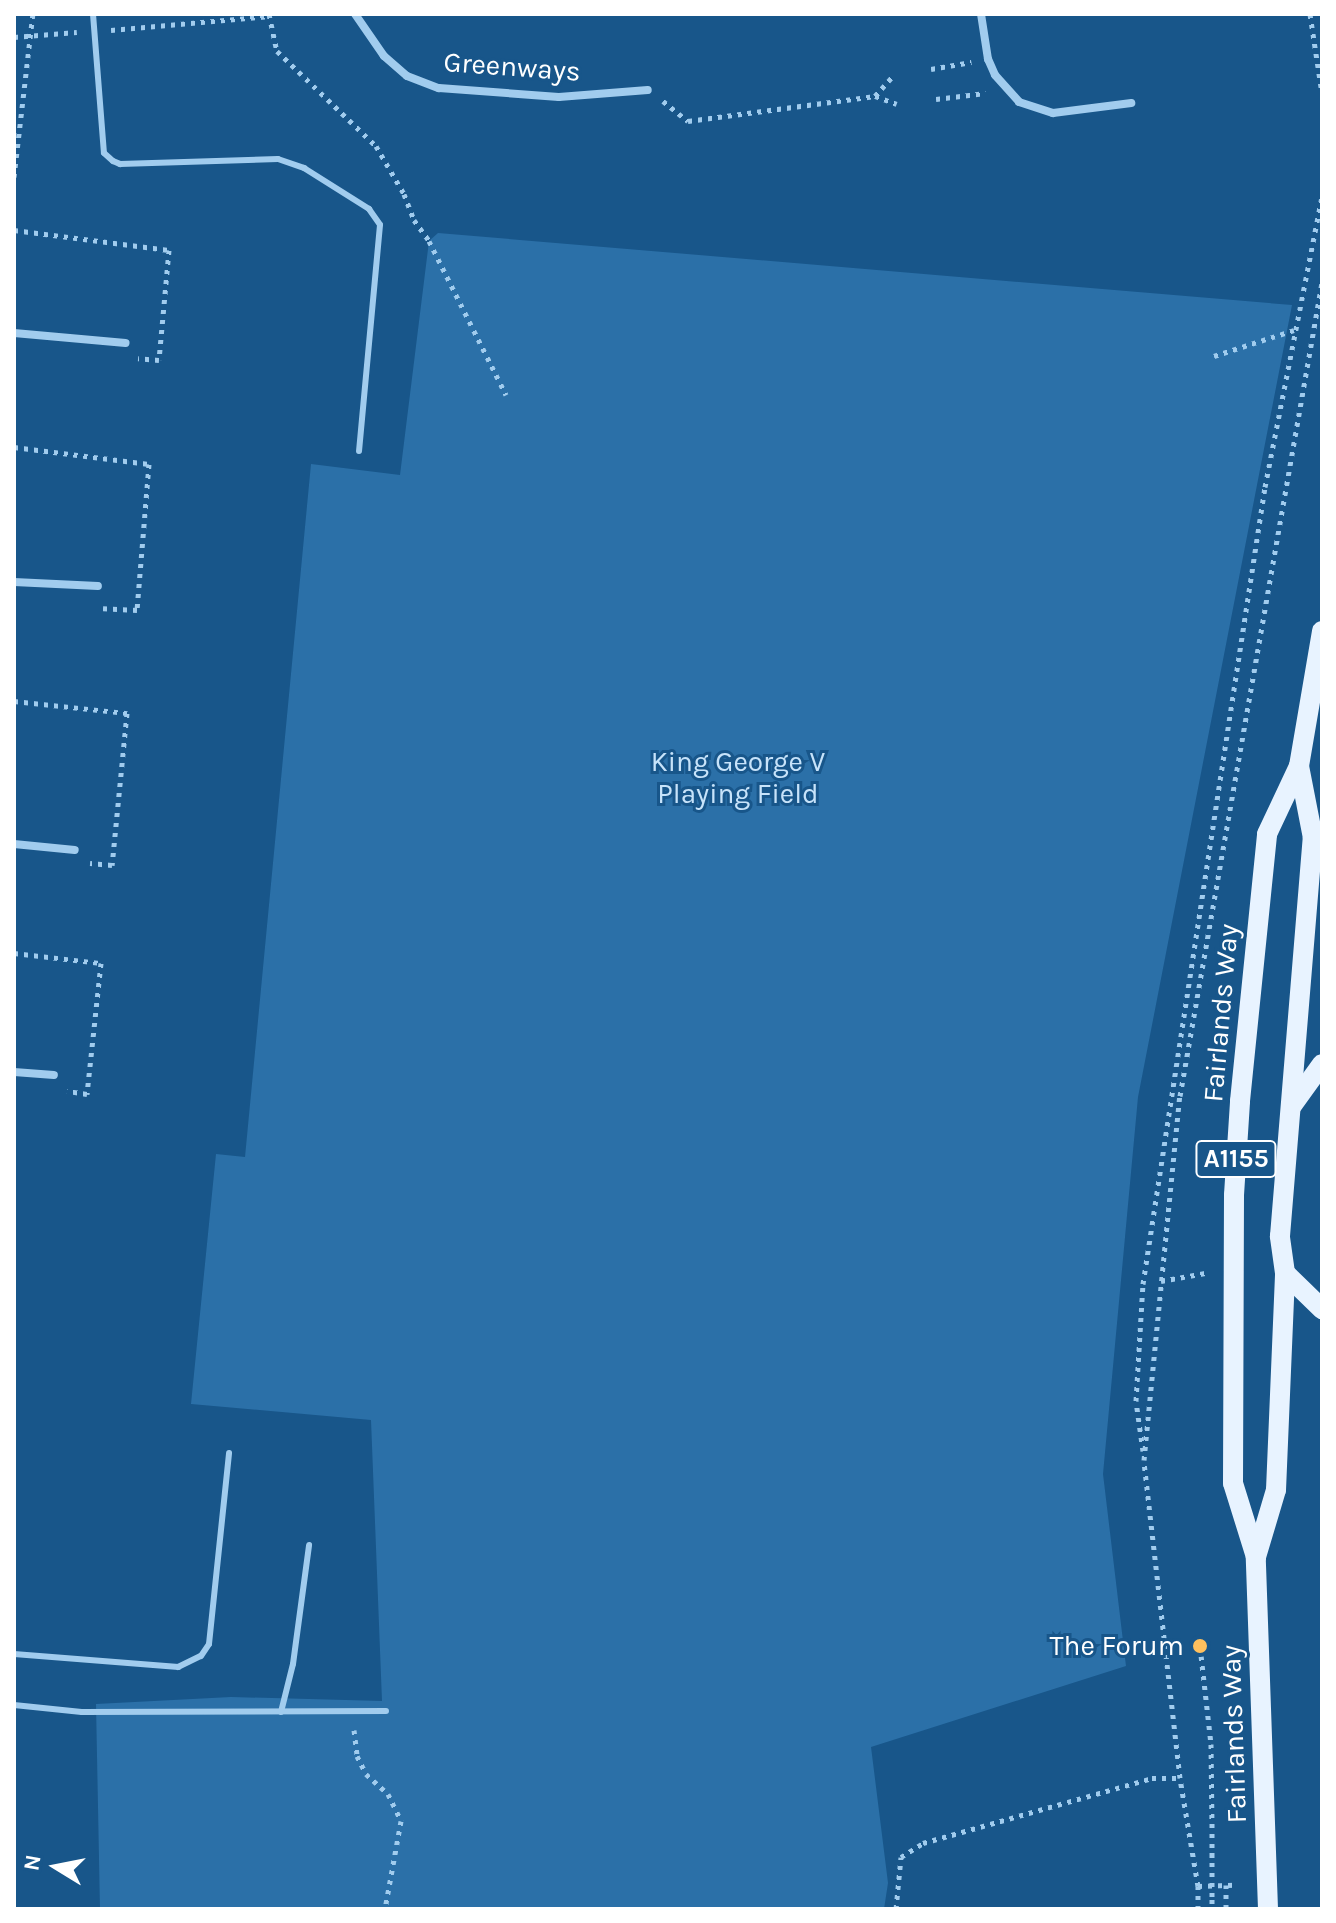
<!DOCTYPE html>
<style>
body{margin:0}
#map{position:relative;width:1336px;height:1923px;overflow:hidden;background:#18568a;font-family:Karla,sans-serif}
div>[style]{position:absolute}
.green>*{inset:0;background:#2b70a8}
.path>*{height:5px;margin-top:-2.5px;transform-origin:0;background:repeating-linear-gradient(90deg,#a1ccee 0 4px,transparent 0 10px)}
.lane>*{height:6px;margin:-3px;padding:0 3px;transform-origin:3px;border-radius:3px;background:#a1ccee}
.street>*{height:8px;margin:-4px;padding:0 4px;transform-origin:4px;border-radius:4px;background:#a1ccee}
.primary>*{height:20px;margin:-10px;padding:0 10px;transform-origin:10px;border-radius:10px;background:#e8f3ff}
.path-bridge>*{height:5px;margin-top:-2.5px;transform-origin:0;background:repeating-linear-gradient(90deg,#a1ccee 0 4px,transparent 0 10px)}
.dots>*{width:22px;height:22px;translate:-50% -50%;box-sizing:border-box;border:4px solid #18568a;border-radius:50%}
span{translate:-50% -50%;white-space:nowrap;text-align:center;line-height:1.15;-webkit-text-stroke:6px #18568a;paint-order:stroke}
.shield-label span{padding:2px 6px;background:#18568a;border:2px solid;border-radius:6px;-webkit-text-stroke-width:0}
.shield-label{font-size:26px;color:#fff;font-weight:700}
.street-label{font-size:28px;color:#fff}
.park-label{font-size:28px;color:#c7e3fa}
.poi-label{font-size:28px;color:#fff}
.right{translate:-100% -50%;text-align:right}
.frame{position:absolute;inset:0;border:16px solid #fff;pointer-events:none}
.north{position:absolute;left:16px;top:1827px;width:80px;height:80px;-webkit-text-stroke:6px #18568a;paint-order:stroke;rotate:280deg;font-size:22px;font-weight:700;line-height:32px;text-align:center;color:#fff}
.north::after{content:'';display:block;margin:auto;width:28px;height:36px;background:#fff;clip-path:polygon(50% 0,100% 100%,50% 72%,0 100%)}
</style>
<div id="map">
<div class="green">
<div style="clip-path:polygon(438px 233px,1292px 305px,1138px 1097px,1103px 1474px,1126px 1666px,871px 1747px,888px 1883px,884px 1909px,100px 1909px,96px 1704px,231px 1697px,382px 1701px,371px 1420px,191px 1404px,216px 1154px,245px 1157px,311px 464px,400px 475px,429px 241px)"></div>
</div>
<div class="path">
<div style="left:269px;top:14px;width:38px;rotate:78deg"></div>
<div style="left:277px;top:51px;width:137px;rotate:43.8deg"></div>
<div style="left:376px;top:146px;width:56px;rotate:59.7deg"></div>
<div style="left:404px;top:194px;width:28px;rotate:69deg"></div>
<div style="left:414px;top:220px;width:26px;rotate:54deg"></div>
<div style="left:429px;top:241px;width:172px;rotate:63.4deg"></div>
<div style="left:1310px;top:14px;width:80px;rotate:81.4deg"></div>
<div style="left:111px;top:30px;width:160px;rotate:-5deg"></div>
<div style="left:14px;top:37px;width:63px;rotate:-4.5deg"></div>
<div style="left:931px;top:69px;width:41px;rotate:-9.9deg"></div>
<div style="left:875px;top:96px;width:23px;rotate:20deg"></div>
<div style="left:936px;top:99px;width:50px;rotate:-6.8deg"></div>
<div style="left:663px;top:101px;width:32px;rotate:39deg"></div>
<div style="left:688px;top:121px;width:189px;rotate:-7.6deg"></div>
<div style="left:875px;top:96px;width:27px;rotate:-48deg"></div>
<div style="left:14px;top:177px;width:164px;rotate:-83.4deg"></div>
<div style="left:14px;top:230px;width:156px;rotate:7.4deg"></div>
<div style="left:169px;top:250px;width:110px;rotate:95.2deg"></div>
<div style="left:159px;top:360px;width:21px;rotate:-175deg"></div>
<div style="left:1214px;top:356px;width:84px;rotate:-18deg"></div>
<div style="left:14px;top:447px;width:136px;rotate:7.2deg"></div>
<div style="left:149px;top:464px;width:146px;rotate:94.7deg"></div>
<div style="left:137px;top:610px;width:34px;rotate:-177deg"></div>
<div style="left:14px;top:701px;width:114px;rotate:6.1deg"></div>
<div style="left:127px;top:713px;width:153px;rotate:95.6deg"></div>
<div style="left:112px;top:865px;width:22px;rotate:-175deg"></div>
<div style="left:14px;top:953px;width:88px;rotate:6.6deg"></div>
<div style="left:101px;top:963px;width:132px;rotate:96.1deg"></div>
<div style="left:87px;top:1094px;width:20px;rotate:-171deg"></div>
<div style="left:1161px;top:1281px;width:45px;rotate:-10.3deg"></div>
<div style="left:1143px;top:1451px;width:50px;rotate:-98deg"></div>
<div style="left:1136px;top:1401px;width:117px;rotate:-86.6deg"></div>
<div style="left:1143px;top:1284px;width:806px;rotate:-81.3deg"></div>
<div style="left:1265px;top:487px;width:297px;rotate:-78.9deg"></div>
<div style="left:1200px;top:1646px;width:99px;rotate:83.6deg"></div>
<div style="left:1211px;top:1744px;width:79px;rotate:89.3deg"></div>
<div style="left:354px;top:1730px;width:26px;rotate:83deg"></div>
<div style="left:357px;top:1756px;width:20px;rotate:63deg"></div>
<div style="left:366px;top:1774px;width:30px;rotate:42deg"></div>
<div style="left:388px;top:1794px;width:30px;rotate:64deg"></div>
<div style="left:401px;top:1821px;width:89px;rotate:100.3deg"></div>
<div style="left:1226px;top:1885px;width:24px;rotate:90deg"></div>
<div style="left:1198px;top:1886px;width:37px;rotate:-2deg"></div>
<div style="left:1212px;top:1899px;width:10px;rotate:90deg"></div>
<div style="left:896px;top:1909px;width:52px;rotate:-84.5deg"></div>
<div style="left:901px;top:1857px;width:26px;rotate:-32deg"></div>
<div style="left:923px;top:1843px;width:238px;rotate:-15.8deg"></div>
<div style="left:1152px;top:1778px;width:28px"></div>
<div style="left:1198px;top:1909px;width:23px;rotate:-90deg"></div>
<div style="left:1198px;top:1886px;width:109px;rotate:-99.5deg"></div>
<div style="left:1180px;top:1778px;width:320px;rotate:-96.5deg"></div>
<div style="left:1144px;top:1460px;width:366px;rotate:-84.4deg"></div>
<div style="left:1180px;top:1096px;width:826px;rotate:-80.1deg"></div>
</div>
<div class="lane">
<div style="left:93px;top:14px;width:139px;rotate:85.5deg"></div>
<div style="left:104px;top:153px;width:12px;rotate:42deg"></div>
<div style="left:113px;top:161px;width:8px;rotate:23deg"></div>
<div style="left:120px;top:164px;width:158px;rotate:-1.8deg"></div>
<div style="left:278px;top:159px;width:28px;rotate:19deg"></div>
<div style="left:304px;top:168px;width:77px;rotate:32.2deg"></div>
<div style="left:369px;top:209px;width:19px;rotate:55deg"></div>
<div style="left:380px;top:225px;width:227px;rotate:95.3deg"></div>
<div style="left:14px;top:1654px;width:165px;rotate:4.5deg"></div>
<div style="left:178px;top:1667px;width:25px;rotate:-26deg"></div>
<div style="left:201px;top:1656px;width:14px;rotate:-56deg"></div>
<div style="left:209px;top:1644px;width:192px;rotate:-84deg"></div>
<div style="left:14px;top:1705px;width:68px;rotate:5.9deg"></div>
<div style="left:82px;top:1712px;width:304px;rotate:-0.2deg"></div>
<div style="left:281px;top:1712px;width:49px;rotate:-76deg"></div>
<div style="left:293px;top:1664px;width:120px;rotate:-82.3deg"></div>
</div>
<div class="street">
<div style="left:355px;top:14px;width:51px;rotate:55.4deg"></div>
<div style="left:384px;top:56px;width:30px;rotate:41deg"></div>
<div style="left:407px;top:76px;width:34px;rotate:21deg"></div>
<div style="left:439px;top:88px;width:120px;rotate:4.3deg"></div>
<div style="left:559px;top:97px;width:89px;rotate:-4.5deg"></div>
<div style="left:981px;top:14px;width:46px;rotate:81.2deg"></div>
<div style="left:988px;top:59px;width:17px;rotate:66deg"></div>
<div style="left:995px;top:75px;width:36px;rotate:48deg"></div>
<div style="left:1019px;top:102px;width:36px;rotate:18deg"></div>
<div style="left:1053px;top:113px;width:79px;rotate:-7.3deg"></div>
<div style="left:14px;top:333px;width:112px;rotate:5.1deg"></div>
<div style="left:14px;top:582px;width:84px;rotate:2.7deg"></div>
<div style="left:14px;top:844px;width:61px;rotate:5.6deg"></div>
<div style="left:14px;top:1072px;width:40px;rotate:4.3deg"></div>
</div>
<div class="primary">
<div style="left:1291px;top:1107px;width:53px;rotate:-54.2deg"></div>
<div style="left:1285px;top:1273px;width:52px;rotate:44.2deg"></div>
<div style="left:1256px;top:1557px;width:70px;rotate:-73.4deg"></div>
<div style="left:1276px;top:1490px;width:217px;rotate:-87.6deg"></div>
<div style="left:1285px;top:1273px;width:37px;rotate:-98deg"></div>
<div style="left:1280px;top:1236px;width:399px;rotate:-85.3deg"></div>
<div style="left:1313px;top:838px;width:73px;rotate:-101deg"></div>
<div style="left:1268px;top:1909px;width:352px;rotate:-92deg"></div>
<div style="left:1256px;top:1557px;width:77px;rotate:-107.3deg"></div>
<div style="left:1233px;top:1483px;width:288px;rotate:-89.8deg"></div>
<div style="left:1234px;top:1195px;width:94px;rotate:-86.3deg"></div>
<div style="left:1240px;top:1101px;width:268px;rotate:-84.2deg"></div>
<div style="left:1267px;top:834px;width:75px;rotate:-64.8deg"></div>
<div style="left:1299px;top:766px;width:137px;rotate:-80.3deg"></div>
</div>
<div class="path-bridge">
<div style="left:1212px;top:1823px;width:76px;rotate:90deg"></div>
</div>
<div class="dots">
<div style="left:1200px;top:1646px;background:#ffc05e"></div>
</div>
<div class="shield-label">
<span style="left:1236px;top:1159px">A1155</span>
</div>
<div class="street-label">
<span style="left:512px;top:67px;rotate:4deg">Greenways</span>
<span style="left:1221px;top:1013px;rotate:-85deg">Fairlands Way</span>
<span style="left:1234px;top:1734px;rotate:-92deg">Fairlands Way</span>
</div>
<div class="park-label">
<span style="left:738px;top:778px">King George V<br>Playing Field</span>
</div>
<div class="poi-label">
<span class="right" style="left:1184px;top:1646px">The Forum</span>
</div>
<div class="frame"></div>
<div class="north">N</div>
</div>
